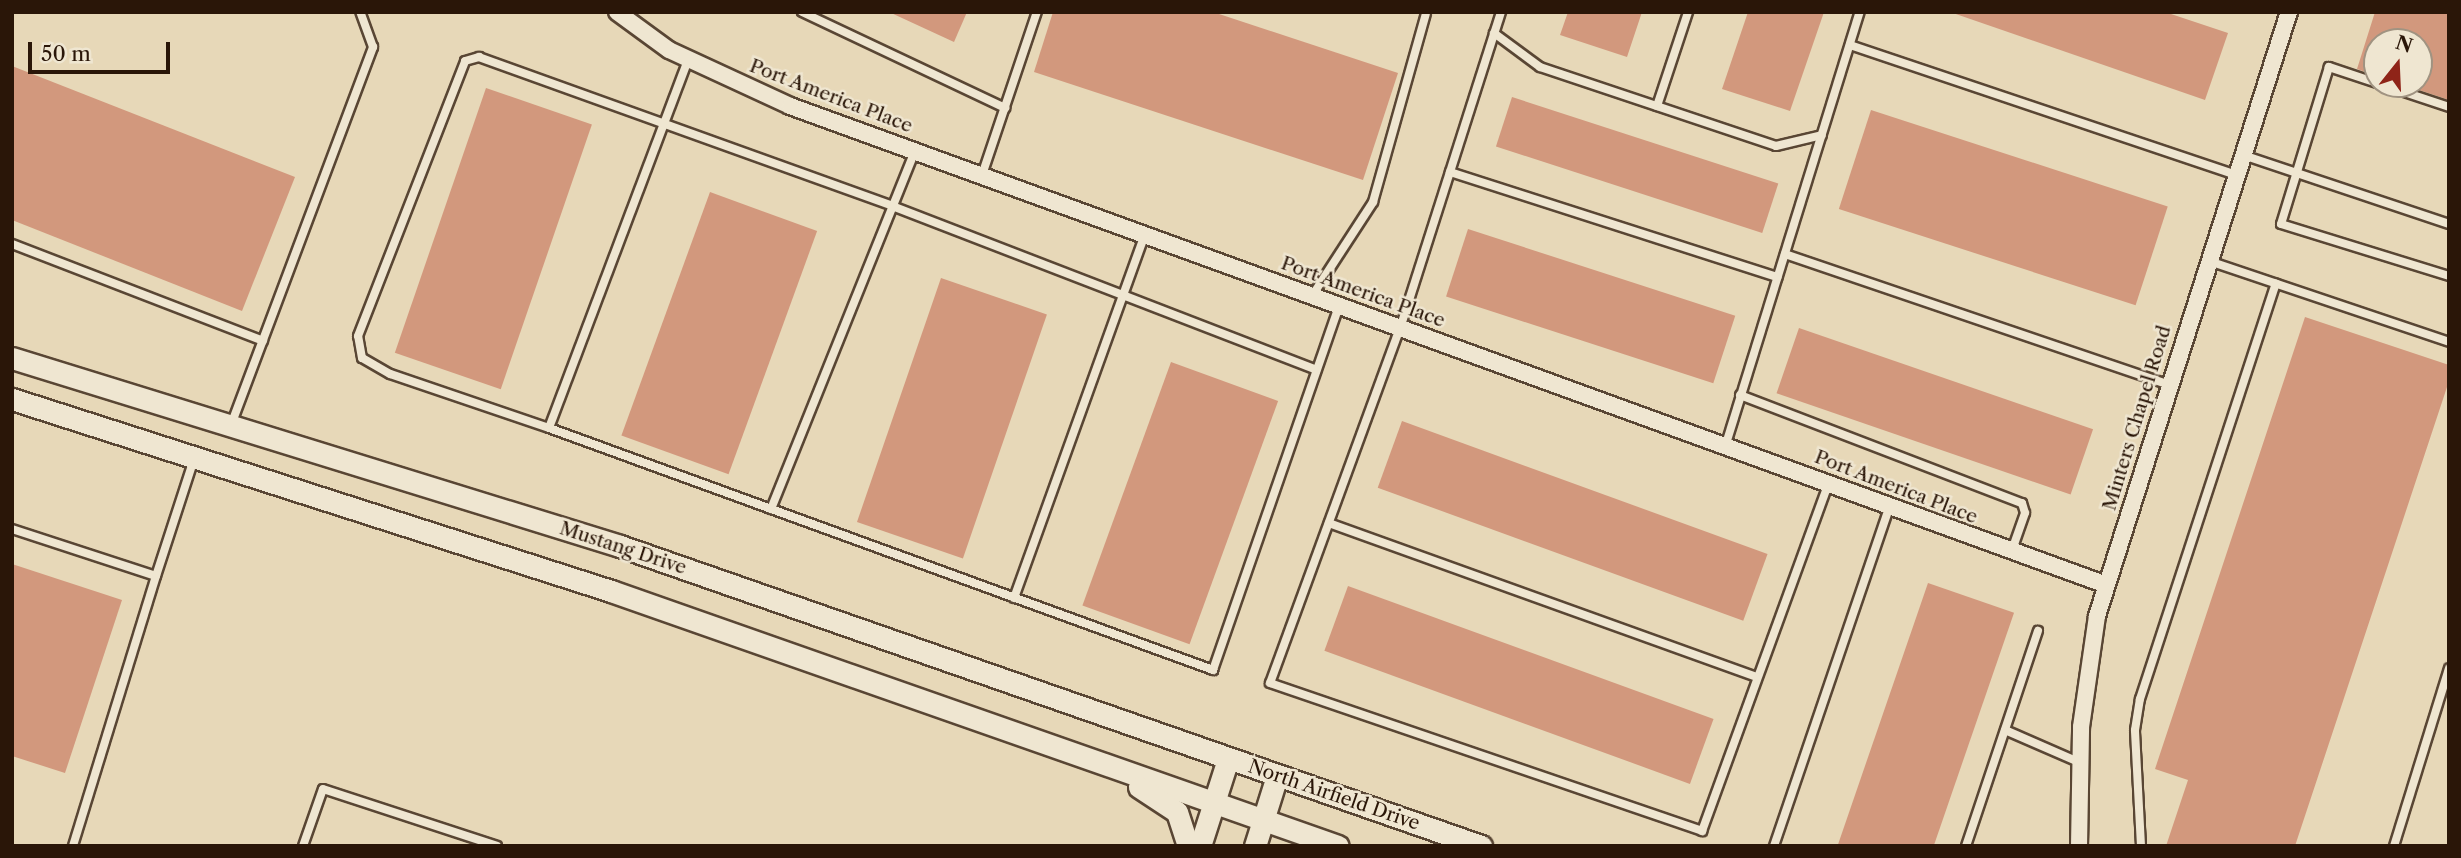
<!DOCTYPE html>
<style>
body{margin:0}
#map{position:relative;width:2461px;height:858px;overflow:hidden;background:#e7d8b8;font-family:"Libre Caslon Text",serif}
div>[style]{position:absolute}
.building>*{inset:0;background:#d2987d;transform-origin:0 0}
.roads{filter:drop-shadow(2px 0 #594634) drop-shadow(-2px 0 #594634) drop-shadow(0 2px #594634) drop-shadow(0 -2px #594634)}
.lane>*{height:8px;margin:-4px;padding:0 4px;transform-origin:4px;border-radius:4px;background:#efe6d1}
.street>*{height:16px;margin:-8px;padding:0 8px;transform-origin:8px;border-radius:8px;background:#efe6d1}
.secondary>*{height:21px;margin:-10.5px;padding:0 10.5px;transform-origin:10.5px;border-radius:10.5px;background:#efe6d1}
span{translate:-50% -50%;white-space:nowrap;text-align:center;line-height:1.15;-webkit-text-stroke:5px #efe6d1;paint-order:stroke}
.street-label{font-size:19px;color:#2a1608}
.frame{position:absolute;inset:0;border:14px solid #2a1608;pointer-events:none}
.north{position:absolute;left:2363px;top:28px;width:70px;height:70px;box-sizing:border-box;background:#efe6d1;border:2px solid #a09381;border-radius:50%;rotate:18deg;font-size:19px;font-weight:700;line-height:28px;text-align:center;color:#2a1608}
.north::after{content:'';display:block;margin:auto;width:24px;height:32px;background:#8f2418;clip-path:polygon(50% 0,100% 100%,50% 72%,0 100%)}
.scale{position:absolute;left:28px;top:42px;width:142px;height:32px;box-sizing:border-box;border:4px solid #2a1608;border-top:0;padding-left:9px;font-size:21px;line-height:24px;white-space:nowrap;color:#2a1608;-webkit-text-stroke:5px #efe6d1;paint-order:stroke}
</style>
<div id="map">
<div class="building">
<div style="clip-path:polygon(889px 12px,967px 12px,954px 42px)"></div>
<div style="clip-path:polygon(1053px 12px,1213px 12px,1398px 73px,1363px 180px,1034px 72px)"></div>
<div style="clip-path:polygon(1568px 12px,1642px 12px,1627px 57px,1560px 35px)"></div>
<div style="clip-path:polygon(1748px 12px,1824px 12px,1790px 111px,1722px 89px)"></div>
<div style="clip-path:polygon(1950px 12px,2165px 12px,2228px 33px,2205px 100px)"></div>
<div style="clip-path:polygon(2375px 12px,2449px 12px,2449px 100px,2419px 90px,2419px 42px,2377px 42px,2377px 76px,2357px 69px)"></div>
<div style="clip-path:polygon(12px 66px,295px 177px,242px 311px,12px 220px)"></div>
<div style="left:486px;top:88px;width:112px;height:280px;rotate:19deg"></div>
<div style="left:1512px;top:97px;width:280px;height:52px;rotate:18deg"></div>
<div style="left:1871px;top:110px;width:312px;height:104px;rotate:18deg"></div>
<div style="left:710px;top:192px;width:114px;height:259px;rotate:20deg"></div>
<div style="left:1468px;top:229px;width:281px;height:71px;rotate:18deg"></div>
<div style="left:941px;top:278px;width:112px;height:258px;rotate:19deg"></div>
<div style="clip-path:polygon(2305px 317px,2449px 365px,2449px 381px,2295px 846px,2166px 846px,2188px 780px,2155px 769px)"></div>
<div style="left:1799px;top:328px;width:311px;height:69px;rotate:19deg"></div>
<div style="left:1171px;top:362px;width:114px;height:259px;rotate:20deg"></div>
<div style="left:1402px;top:421px;width:389px;height:71px;rotate:20deg"></div>
<div style="clip-path:polygon(12px 564px,122px 600px,65px 773px,12px 756px)"></div>
<div style="left:1928px;top:583px;width:91px;height:277px;rotate:19deg"></div>
<div style="left:1348px;top:586px;width:389px;height:69px;rotate:20deg"></div>
</div>
<div class="roads">
<div class="lane">
<div style="left:802px;top:12px;width:225px;rotate:25.3deg"></div>
<div style="left:1501px;top:12px;width:332px;rotate:107.7deg"></div>
<div style="left:1400px;top:328px;width:378px;rotate:110.1deg"></div>
<div style="left:1270px;top:683px;width:457px;rotate:18.9deg"></div>
<div style="left:1702px;top:831px;width:369px;rotate:-70deg"></div>
<div style="left:1494px;top:33px;width:57px;rotate:36.5deg"></div>
<div style="left:1540px;top:67px;width:249px;rotate:18.5deg"></div>
<div style="left:1776px;top:146px;width:47px;rotate:-13.4deg"></div>
<div style="left:1850px;top:45px;width:408px;rotate:18.6deg"></div>
<div style="left:688px;top:60px;width:393px;rotate:110.7deg"></div>
<div style="left:549px;top:428px;width:707px;rotate:20.02deg"></div>
<div style="left:1213px;top:670px;width:385px;rotate:-70.9deg"></div>
<div style="left:2377px;top:83px;width:51px;rotate:-161.6deg"></div>
<div style="left:2329px;top:67px;width:164px;rotate:107deg"></div>
<div style="left:2281px;top:224px;width:176px;rotate:17.2deg"></div>
<div style="left:2380px;top:84px;width:73px;rotate:18.4deg"></div>
<div style="left:1657px;top:106px;width:99px;rotate:-71.7deg"></div>
<div style="left:2243px;top:155px;width:217px;rotate:18.5deg"></div>
<div style="left:1450px;top:172px;width:344px;rotate:17.8deg"></div>
<div style="left:982px;top:175px;width:172px;rotate:-71.4deg"></div>
<div style="left:12px;top:244px;width:269px;rotate:21.1deg"></div>
<div style="left:1785px;top:254px;width:406px;rotate:18.8deg"></div>
<div style="left:2209px;top:261px;width:253px;rotate:18.6deg"></div>
<div style="left:1312px;top:296px;width:112px;rotate:-57deg"></div>
<div style="left:1373px;top:202px;width:195px;rotate:-74.3deg"></div>
<div style="left:1740px;top:395px;width:302px;rotate:21deg"></div>
<div style="left:2022px;top:503px;width:10px;rotate:73deg"></div>
<div style="left:2025px;top:513px;width:42px;rotate:109.3deg"></div>
<div style="left:231px;top:425px;width:404px;rotate:-69.4deg"></div>
<div style="left:373px;top:47px;width:37px;rotate:-110deg"></div>
<div style="left:549px;top:428px;width:168px;rotate:-161.2deg"></div>
<div style="left:390px;top:374px;width:32px;rotate:-150deg"></div>
<div style="left:362px;top:358px;width:22px;rotate:-100deg"></div>
<div style="left:358px;top:336px;width:295px;rotate:-68.7deg"></div>
<div style="left:465px;top:61px;width:15px;rotate:-16deg"></div>
<div style="left:479px;top:57px;width:439px;rotate:19.8deg"></div>
<div style="left:892px;top:206px;width:455px;rotate:21.1deg"></div>
<div style="left:1725px;top:447px;width:455px;rotate:-72.8deg"></div>
<div style="left:771px;top:509px;width:386px;rotate:-68.1deg"></div>
<div style="left:1329px;top:523px;width:455px;rotate:19.8deg"></div>
<div style="left:12px;top:529px;width:151px;rotate:18.1deg"></div>
<div style="left:156px;top:576px;width:282px;rotate:107.1deg"></div>
<div style="left:156px;top:576px;width:123px;rotate:-72deg"></div>
<div style="left:1014px;top:598px;width:387px;rotate:-70.2deg"></div>
<div style="left:2005px;top:730px;width:83px;rotate:23.5deg"></div>
<div style="left:303px;top:846px;width:60px;rotate:-70.7deg"></div>
<div style="left:323px;top:789px;width:183px;rotate:18.1deg"></div>
<div style="left:1774px;top:846px;width:359px;rotate:-71.2deg"></div>
<div style="left:1966px;top:846px;width:227px;rotate:-71.5deg"></div>
<div style="left:2141px;top:846px;width:116px;rotate:-93deg"></div>
<div style="left:2135px;top:730px;width:31px;rotate:-81deg"></div>
<div style="left:2140px;top:699px;width:437px;rotate:-71.9deg"></div>
<div style="left:2394px;top:846px;width:186px;rotate:-72.8deg"></div>
</div>
<div class="street">
<div style="left:617px;top:12px;width:64px;rotate:36.2deg"></div>
<div style="left:669px;top:50px;width:133px;rotate:24.8deg"></div>
<div style="left:790px;top:106px;width:1401px;rotate:19.99deg"></div>
<div style="left:2079px;top:846px;width:119px;rotate:-89deg"></div>
<div style="left:2081px;top:727px;width:112px;rotate:-81.8deg"></div>
<div style="left:2097px;top:616px;width:634px;rotate:-72.37deg"></div>
</div>
<div class="secondary">
<div style="left:12px;top:358px;width:636px;rotate:17.18deg"></div>
<div style="left:620px;top:546px;width:912px;rotate:19.21deg"></div>
<div style="left:12px;top:399px;width:629px;rotate:17.77deg"></div>
<div style="left:611px;top:591px;width:770px;rotate:19.33deg"></div>
<div style="left:1139px;top:787px;width:45px;rotate:33.3deg"></div>
<div style="left:1177px;top:812px;width:36px;rotate:72deg"></div>
<div style="left:1200px;top:846px;width:91px;rotate:-72.2deg"></div>
<div style="left:1255px;top:846px;width:73px;rotate:-72.6deg"></div>
</div>
</div>
<div class="street-label">
<span style="left:831px;top:96px;rotate:21deg">Port America Place</span>
<span style="left:1363px;top:292px;rotate:20deg">Port America Place</span>
<span style="left:2137px;top:418px;rotate:-73deg">Minters Chapel Road</span>
<span style="left:1896px;top:487px;rotate:21deg">Port America Place</span>
<span style="left:623px;top:548px;rotate:18deg">Mustang Drive</span>
<span style="left:1334px;top:795px;rotate:19deg">North Airfield Drive</span>
</div>
<div class="frame"></div>
<div class="north">N</div>
<div class="scale">50 m</div>
</div>
